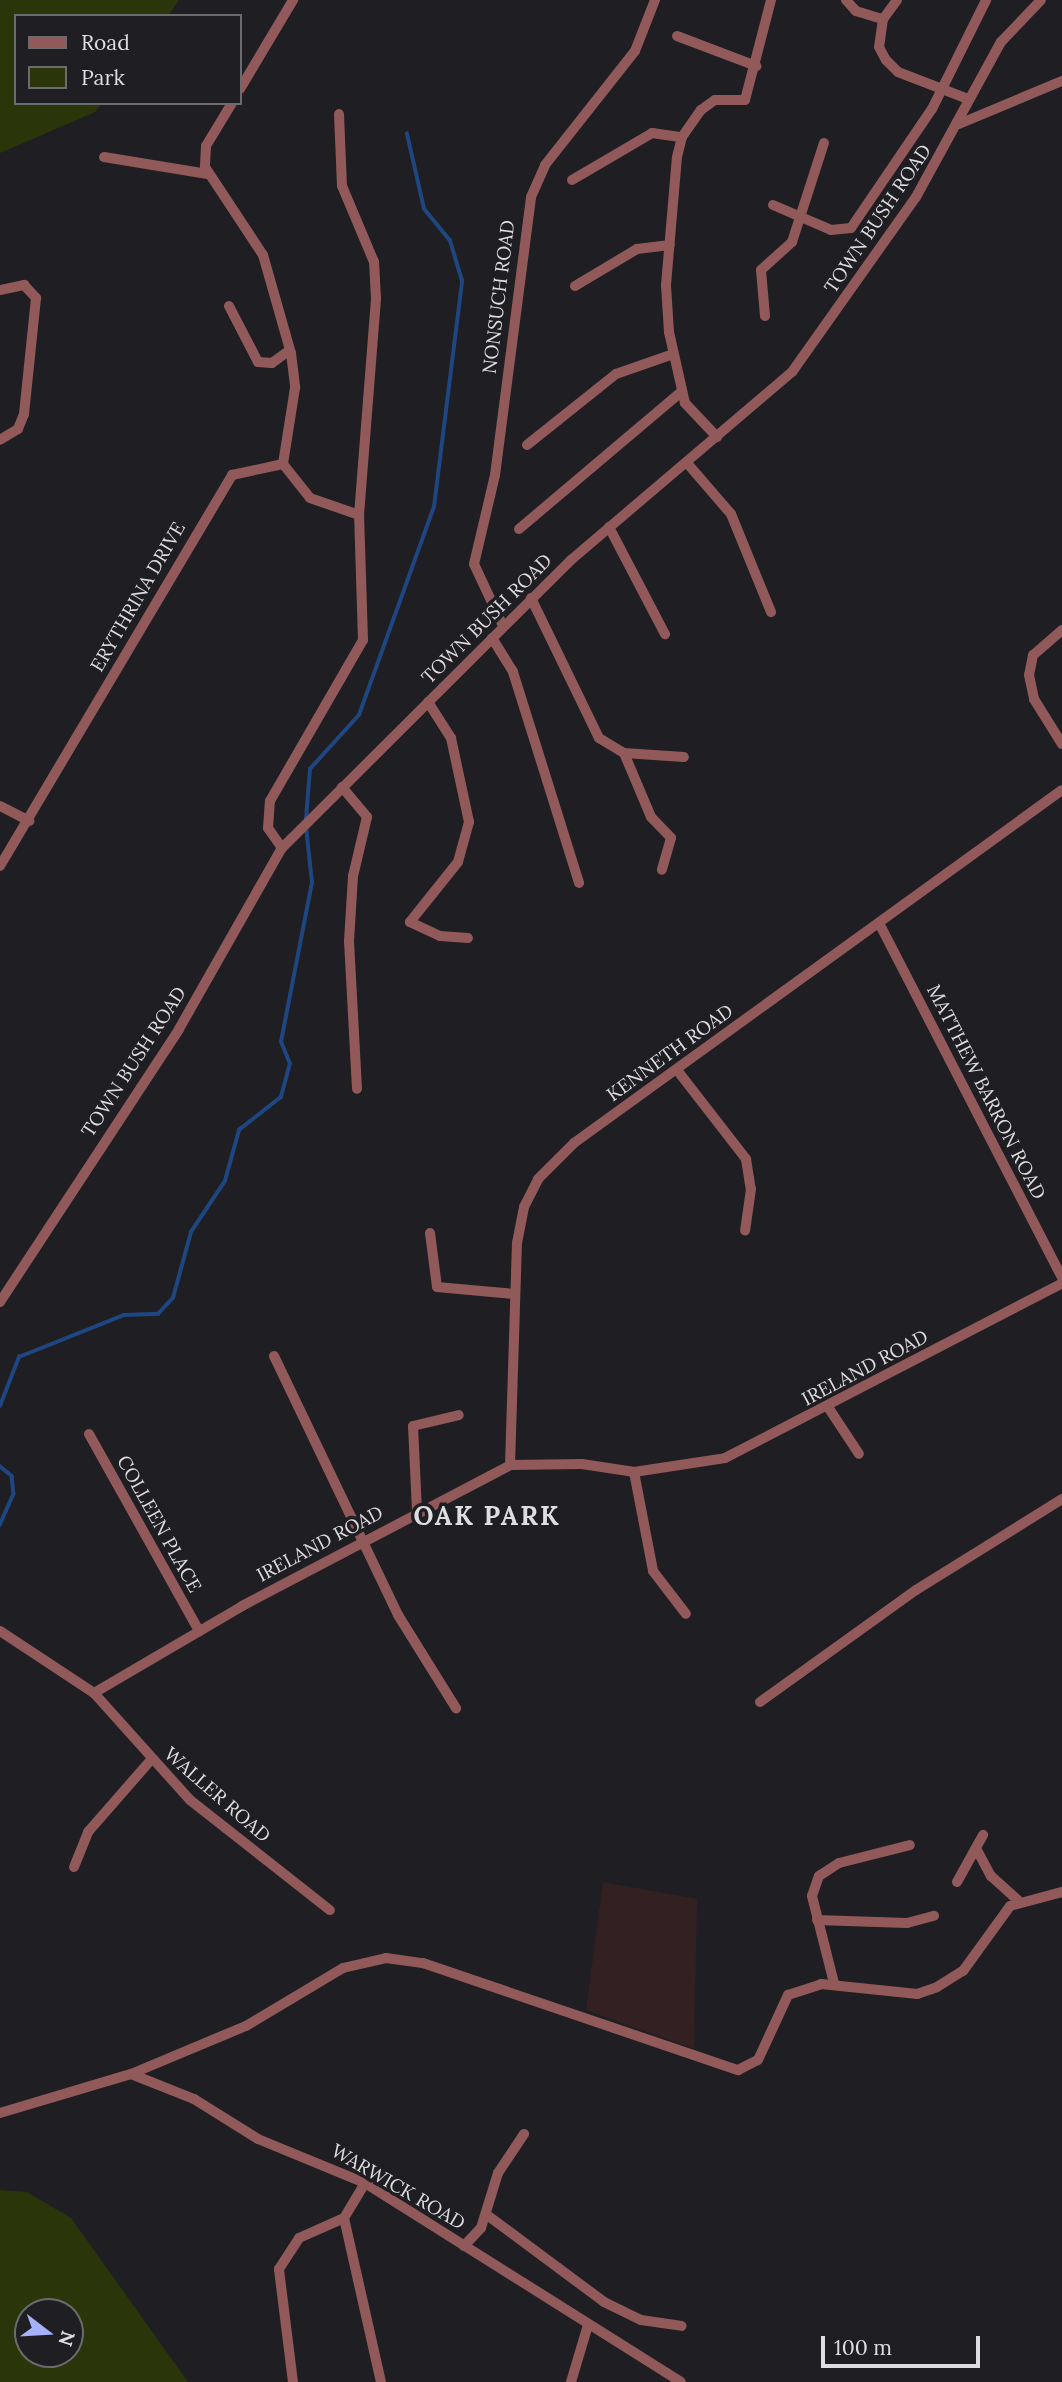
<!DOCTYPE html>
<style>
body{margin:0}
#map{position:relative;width:1062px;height:2382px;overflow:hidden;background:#1f1e22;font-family:Lora,serif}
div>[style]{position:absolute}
.commercial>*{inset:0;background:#332023}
.green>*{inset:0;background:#2a360a}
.stream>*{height:3.5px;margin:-1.75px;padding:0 1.75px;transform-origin:1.75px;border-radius:1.75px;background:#1e4680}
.minor>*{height:10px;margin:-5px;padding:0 5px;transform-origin:5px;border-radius:5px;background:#91595a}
span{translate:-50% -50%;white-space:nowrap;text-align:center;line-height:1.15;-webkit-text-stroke:7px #1f1e22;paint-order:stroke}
.street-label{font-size:19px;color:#dedde0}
.district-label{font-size:26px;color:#dedde0;font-weight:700;letter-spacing:2px}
.legend{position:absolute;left:14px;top:14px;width:228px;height:91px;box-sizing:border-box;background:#1f1e22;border:2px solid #6b6a6e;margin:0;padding:9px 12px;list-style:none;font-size:21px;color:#dedde0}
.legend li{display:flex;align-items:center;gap:14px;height:35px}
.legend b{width:35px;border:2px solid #6b6a6e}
.north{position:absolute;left:14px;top:2298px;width:70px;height:70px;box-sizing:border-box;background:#1f1e22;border:2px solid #6b6a6e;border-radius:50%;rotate:107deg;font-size:19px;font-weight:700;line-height:28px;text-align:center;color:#dedde0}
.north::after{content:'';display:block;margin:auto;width:24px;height:32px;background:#a6b1fc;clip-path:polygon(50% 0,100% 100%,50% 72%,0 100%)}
.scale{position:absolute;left:821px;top:2336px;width:159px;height:32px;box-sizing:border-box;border:4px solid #dedde0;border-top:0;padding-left:9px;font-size:21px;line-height:24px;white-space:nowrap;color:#dedde0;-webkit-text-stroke:5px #1f1e22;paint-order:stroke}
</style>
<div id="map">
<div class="commercial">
<div style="clip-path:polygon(603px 1882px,697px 1899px,694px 2049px,586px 2010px)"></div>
</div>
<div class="green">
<div style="clip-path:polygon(0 0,179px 0,168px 16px,16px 16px,16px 103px,102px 103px,95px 112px,0 153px)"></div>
<div style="clip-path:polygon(evenodd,0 2190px,27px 2192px,71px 2218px,188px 2382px,0 2382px,0 2190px,28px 2312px,70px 2312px,70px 2354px,28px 2354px,28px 2312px)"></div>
</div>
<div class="stream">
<div style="left:306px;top:819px;width:50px;rotate:-85.4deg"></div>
<div style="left:310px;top:769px;width:73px;rotate:-47.8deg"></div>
<div style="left:359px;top:715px;width:221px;rotate:-70.2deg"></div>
<div style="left:434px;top:507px;width:228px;rotate:-82.9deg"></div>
<div style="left:462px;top:281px;width:42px;rotate:-106.7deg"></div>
<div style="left:450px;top:241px;width:41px;rotate:-129.1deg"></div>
<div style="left:424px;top:209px;width:77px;rotate:-102.8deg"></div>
<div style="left:0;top:1406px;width:53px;rotate:-68.8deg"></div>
<div style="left:19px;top:1357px;width:113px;rotate:-21.8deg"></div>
<div style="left:124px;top:1315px;width:34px;rotate:-2deg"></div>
<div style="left:158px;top:1314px;width:22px;rotate:-47deg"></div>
<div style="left:173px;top:1298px;width:68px;rotate:-74.7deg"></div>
<div style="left:191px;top:1232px;width:61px;rotate:-56.3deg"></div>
<div style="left:225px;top:1181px;width:53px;rotate:-74.6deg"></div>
<div style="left:239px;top:1130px;width:53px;rotate:-38.2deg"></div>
<div style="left:281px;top:1097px;width:34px;rotate:-75deg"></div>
<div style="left:290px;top:1064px;width:24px;rotate:-112deg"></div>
<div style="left:281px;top:1042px;width:162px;rotate:-79deg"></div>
<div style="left:312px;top:883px;width:56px;rotate:-96.1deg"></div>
<div style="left:0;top:1466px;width:16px;rotate:40deg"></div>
<div style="left:12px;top:1476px;width:18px;rotate:84deg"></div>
<div style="left:14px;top:1494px;width:34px;rotate:114deg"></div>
</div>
<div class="minor">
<div style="left:846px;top:0;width:15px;rotate:48deg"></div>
<div style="left:856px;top:11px;width:28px;rotate:17deg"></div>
<div style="left:897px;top:0;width:24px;rotate:126deg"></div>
<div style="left:883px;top:19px;width:28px;rotate:98deg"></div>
<div style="left:879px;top:47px;width:15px;rotate:62deg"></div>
<div style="left:886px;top:60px;width:17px;rotate:45deg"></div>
<div style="left:898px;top:72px;width:75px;rotate:21.1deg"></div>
<div style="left:677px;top:36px;width:85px;rotate:20.8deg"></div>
<div style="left:240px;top:89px;width:104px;rotate:-59.2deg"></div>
<div style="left:232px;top:103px;width:50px;rotate:121.2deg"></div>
<div style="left:206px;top:146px;width:21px;rotate:93deg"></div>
<div style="left:205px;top:167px;width:105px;rotate:56.6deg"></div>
<div style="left:263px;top:255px;width:102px;rotate:74.1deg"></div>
<div style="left:291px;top:353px;width:35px;rotate:83deg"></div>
<div style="left:295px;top:388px;width:77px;rotate:99deg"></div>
<div style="left:959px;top:124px;width:112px;rotate:-22.7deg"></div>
<div style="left:104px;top:157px;width:105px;rotate:9.3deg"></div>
<div style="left:572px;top:180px;width:93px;rotate:-30.4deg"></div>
<div style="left:652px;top:133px;width:30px;rotate:8deg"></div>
<div style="left:773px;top:205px;width:63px;rotate:23.3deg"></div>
<div style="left:831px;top:230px;width:20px;rotate:-6deg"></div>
<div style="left:851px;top:228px;width:144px;rotate:-55.8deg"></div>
<div style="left:932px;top:109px;width:122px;rotate:-63.6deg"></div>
<div style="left:575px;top:286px;width:72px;rotate:-30.8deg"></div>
<div style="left:637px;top:249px;width:33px;rotate:-7deg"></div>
<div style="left:0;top:290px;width:25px;rotate:-12deg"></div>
<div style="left:24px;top:285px;width:18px;rotate:47deg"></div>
<div style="left:36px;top:298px;width:117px;rotate:95.9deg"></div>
<div style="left:24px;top:414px;width:16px;rotate:112deg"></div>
<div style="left:18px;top:429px;width:21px;rotate:149deg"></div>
<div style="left:229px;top:306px;width:63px;rotate:62.6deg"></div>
<div style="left:258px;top:362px;width:14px;rotate:4deg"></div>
<div style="left:272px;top:363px;width:22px;rotate:-36deg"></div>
<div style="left:765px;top:316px;width:46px;rotate:-95deg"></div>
<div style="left:761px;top:270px;width:42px;rotate:-42.1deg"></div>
<div style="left:792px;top:242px;width:104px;rotate:-72.1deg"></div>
<div style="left:717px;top:437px;width:47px;rotate:-133.3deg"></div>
<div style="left:685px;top:403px;width:73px;rotate:-102.7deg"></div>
<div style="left:669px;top:332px;width:47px;rotate:-93.7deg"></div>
<div style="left:666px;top:285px;width:128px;rotate:-85.1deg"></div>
<div style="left:677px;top:157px;width:21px;rotate:-76deg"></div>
<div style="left:682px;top:137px;width:33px;rotate:-55deg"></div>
<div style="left:701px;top:110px;width:17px;rotate:-36deg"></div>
<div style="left:715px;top:100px;width:30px"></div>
<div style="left:745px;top:100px;width:103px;rotate:-75.4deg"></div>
<div style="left:527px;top:445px;width:114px;rotate:-38.6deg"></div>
<div style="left:616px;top:374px;width:60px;rotate:-19.3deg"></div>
<div style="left:687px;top:463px;width:67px;rotate:49.2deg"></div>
<div style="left:731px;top:514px;width:106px;rotate:67.8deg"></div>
<div style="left:609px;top:527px;width:121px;rotate:62.4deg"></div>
<div style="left:519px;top:529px;width:212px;rotate:-40.2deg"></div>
<div style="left:531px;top:598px;width:156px;rotate:64.1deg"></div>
<div style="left:599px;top:738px;width:29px;rotate:31deg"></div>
<div style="left:624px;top:753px;width:60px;rotate:3.8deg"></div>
<div style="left:503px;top:626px;width:68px;rotate:-115.1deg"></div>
<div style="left:474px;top:564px;width:91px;rotate:-76.7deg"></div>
<div style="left:495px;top:475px;width:280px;rotate:-82.6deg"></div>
<div style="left:531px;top:197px;width:35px;rotate:-66deg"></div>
<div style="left:545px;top:165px;width:145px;rotate:-51.7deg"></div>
<div style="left:635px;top:51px;width:55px;rotate:-68.6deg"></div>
<div style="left:1062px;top:630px;width:38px;rotate:139deg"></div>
<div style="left:1033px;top:655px;width:20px;rotate:101deg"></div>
<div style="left:1029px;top:675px;width:25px;rotate:78deg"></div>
<div style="left:1034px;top:699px;width:53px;rotate:58.1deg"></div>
<div style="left:492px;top:638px;width:40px;rotate:58deg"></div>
<div style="left:513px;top:672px;width:221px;rotate:72.6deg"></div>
<div style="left:428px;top:702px;width:43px;rotate:57.4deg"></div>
<div style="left:451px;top:738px;width:86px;rotate:77.9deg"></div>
<div style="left:469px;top:822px;width:41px;rotate:105.4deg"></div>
<div style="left:458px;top:862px;width:77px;rotate:128.7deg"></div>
<div style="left:410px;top:922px;width:33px;rotate:25deg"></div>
<div style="left:440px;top:936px;width:28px;rotate:4deg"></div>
<div style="left:624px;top:753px;width:69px;rotate:67.1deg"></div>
<div style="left:651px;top:817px;width:29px;rotate:46deg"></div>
<div style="left:671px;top:838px;width:33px;rotate:106deg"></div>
<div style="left:342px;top:787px;width:39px;rotate:50deg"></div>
<div style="left:367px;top:817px;width:61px;rotate:103.3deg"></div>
<div style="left:353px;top:876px;width:65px;rotate:93.5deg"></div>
<div style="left:349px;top:941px;width:148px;rotate:86.9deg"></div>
<div style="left:0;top:806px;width:33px;rotate:27deg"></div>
<div style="left:282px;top:848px;width:24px;rotate:-125deg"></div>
<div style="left:268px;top:828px;width:27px;rotate:-86deg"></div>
<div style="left:270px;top:801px;width:186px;rotate:-60deg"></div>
<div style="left:363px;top:640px;width:125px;rotate:-91.8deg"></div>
<div style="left:359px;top:515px;width:217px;rotate:-85.5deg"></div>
<div style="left:376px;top:299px;width:37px;rotate:-93deg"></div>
<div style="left:374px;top:262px;width:82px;rotate:-112.8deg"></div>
<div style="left:342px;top:186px;width:72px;rotate:-92.4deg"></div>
<div style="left:0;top:866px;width:455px;rotate:-59.3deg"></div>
<div style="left:232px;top:475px;width:52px;rotate:-12.2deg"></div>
<div style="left:283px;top:464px;width:43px;rotate:51.5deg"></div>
<div style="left:310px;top:498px;width:52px;rotate:19.1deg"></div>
<div style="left:879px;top:923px;width:399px;rotate:62.7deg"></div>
<div style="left:677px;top:1070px;width:113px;rotate:52.2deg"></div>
<div style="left:746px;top:1159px;width:30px;rotate:81deg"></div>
<div style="left:751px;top:1189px;width:42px;rotate:98.1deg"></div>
<div style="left:430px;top:1233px;width:54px;rotate:82.6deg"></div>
<div style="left:437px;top:1287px;width:77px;rotate:5.2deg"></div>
<div style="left:0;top:1302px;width:326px;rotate:-56.7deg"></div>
<div style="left:179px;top:1029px;width:208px;rotate:-60.4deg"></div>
<div style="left:282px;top:848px;width:408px;rotate:-44.9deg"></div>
<div style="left:571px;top:560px;width:290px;rotate:-40.4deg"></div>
<div style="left:792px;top:372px;width:214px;rotate:-54.7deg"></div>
<div style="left:916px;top:197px;width:177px;rotate:-61.3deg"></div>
<div style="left:1001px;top:42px;width:58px;rotate:-46.4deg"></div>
<div style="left:274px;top:1356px;width:287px;rotate:64.4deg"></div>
<div style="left:398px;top:1615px;width:110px;rotate:58.1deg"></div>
<div style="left:828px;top:1407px;width:56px;rotate:56.6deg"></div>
<div style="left:89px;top:1434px;width:226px;rotate:60.8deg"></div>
<div style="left:510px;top:1465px;width:222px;rotate:-88.2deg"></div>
<div style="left:517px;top:1243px;width:37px;rotate:-79deg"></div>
<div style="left:524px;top:1207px;width:31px;rotate:-63deg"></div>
<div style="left:538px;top:1179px;width:51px;rotate:-45deg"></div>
<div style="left:574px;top:1143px;width:602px;rotate:-35.88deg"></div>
<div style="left:634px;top:1472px;width:101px;rotate:79.1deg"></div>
<div style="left:653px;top:1571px;width:54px;rotate:52.5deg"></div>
<div style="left:417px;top:1511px;width:85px;rotate:-92.7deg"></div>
<div style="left:413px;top:1426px;width:47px;rotate:-13.4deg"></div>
<div style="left:0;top:1631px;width:113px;rotate:33.4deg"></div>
<div style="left:94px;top:1693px;width:172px;rotate:-30.4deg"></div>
<div style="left:242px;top:1606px;width:303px;rotate:-27.7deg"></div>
<div style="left:510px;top:1465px;width:72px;rotate:-0.8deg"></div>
<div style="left:582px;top:1464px;width:53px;rotate:8.7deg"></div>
<div style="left:634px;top:1472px;width:92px;rotate:-8.7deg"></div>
<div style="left:725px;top:1458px;width:380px;rotate:-27.4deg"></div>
<div style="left:94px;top:1693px;width:144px;rotate:48.1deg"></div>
<div style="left:190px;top:1800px;width:178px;rotate:38.2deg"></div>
<div style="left:760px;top:1702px;width:192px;rotate:-35.7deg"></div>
<div style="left:916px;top:1590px;width:172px;rotate:-31.9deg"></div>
<div style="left:977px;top:1850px;width:30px;rotate:62deg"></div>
<div style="left:991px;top:1876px;width:38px;rotate:42deg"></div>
<div style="left:74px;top:1867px;width:38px;rotate:-68deg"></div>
<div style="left:88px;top:1832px;width:94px;rotate:-48.9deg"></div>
<div style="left:957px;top:1882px;width:54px;rotate:-61deg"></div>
<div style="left:817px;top:1920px;width:90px;rotate:1.9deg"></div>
<div style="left:907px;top:1923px;width:28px;rotate:-15deg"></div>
<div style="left:834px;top:1983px;width:90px;rotate:-104.2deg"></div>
<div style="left:812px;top:1896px;width:21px;rotate:-71deg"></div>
<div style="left:819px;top:1876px;width:24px;rotate:-33deg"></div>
<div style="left:839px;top:1863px;width:73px;rotate:-14.2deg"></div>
<div style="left:131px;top:2074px;width:68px;rotate:21.6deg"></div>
<div style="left:194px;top:2099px;width:75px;rotate:32deg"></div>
<div style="left:258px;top:2139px;width:116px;rotate:22.4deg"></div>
<div style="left:365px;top:2183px;width:373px;rotate:32.2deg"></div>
<div style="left:0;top:2113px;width:137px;rotate:-16.6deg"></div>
<div style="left:131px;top:2074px;width:125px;rotate:-22.7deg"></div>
<div style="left:246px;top:2026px;width:113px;rotate:-30.9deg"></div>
<div style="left:343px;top:1968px;width:44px;rotate:-13.1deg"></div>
<div style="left:386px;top:1958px;width:37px;rotate:8deg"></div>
<div style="left:423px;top:1963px;width:333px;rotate:18.8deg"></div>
<div style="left:738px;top:2070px;width:22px;rotate:-27deg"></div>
<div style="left:758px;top:2060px;width:72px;rotate:-65.2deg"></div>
<div style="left:788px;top:1995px;width:35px;rotate:-18deg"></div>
<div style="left:821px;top:1984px;width:97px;rotate:5.9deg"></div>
<div style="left:917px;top:1994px;width:21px;rotate:-19deg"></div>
<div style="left:937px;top:1987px;width:31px;rotate:-32deg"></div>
<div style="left:963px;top:1971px;width:80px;rotate:-54.1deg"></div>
<div style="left:1010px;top:1906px;width:54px;rotate:-15.1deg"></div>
<div style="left:487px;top:2215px;width:146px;rotate:36.6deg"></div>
<div style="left:604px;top:2302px;width:41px;rotate:25.9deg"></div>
<div style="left:641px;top:2320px;width:41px;rotate:8.3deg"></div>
<div style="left:344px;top:2218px;width:168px;rotate:77.3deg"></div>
<div style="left:464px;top:2246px;width:25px;rotate:-47deg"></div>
<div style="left:481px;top:2228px;width:58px;rotate:-72.8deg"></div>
<div style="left:498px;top:2173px;width:47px;rotate:-56.3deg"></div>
<div style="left:293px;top:2382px;width:114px;rotate:-97.1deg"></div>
<div style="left:279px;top:2269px;width:37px;rotate:-57deg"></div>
<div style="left:299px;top:2238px;width:49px;rotate:-24deg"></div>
<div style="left:344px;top:2218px;width:41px;rotate:-59deg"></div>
<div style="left:571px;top:2382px;width:59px;rotate:-73.4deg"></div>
</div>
<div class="street-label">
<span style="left:878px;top:219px;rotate:-56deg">TOWN BUSH ROAD</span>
<span style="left:499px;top:297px;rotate:-83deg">NONSUCH ROAD</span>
<span style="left:138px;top:597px;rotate:-60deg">ERYTHRINA DRIVE</span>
<span style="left:487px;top:619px;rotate:-45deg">TOWN BUSH ROAD</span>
<span style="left:670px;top:1053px;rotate:-36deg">KENNETH ROAD</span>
<span style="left:134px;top:1062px;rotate:-57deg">TOWN BUSH ROAD</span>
<span style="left:986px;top:1092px;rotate:63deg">MATTHEW BARRON ROAD</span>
<span style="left:865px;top:1368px;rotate:-28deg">IRELAND ROAD</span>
<span style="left:159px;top:1524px;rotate:61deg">COLLEEN PLACE</span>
<span style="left:320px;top:1544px;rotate:-28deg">IRELAND ROAD</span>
<span style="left:217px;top:1795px;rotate:41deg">WALLER ROAD</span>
<span style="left:398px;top:2187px;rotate:30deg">WARWICK ROAD</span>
</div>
<div class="district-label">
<span style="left:487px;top:1516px">OAK PARK</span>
</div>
<ul class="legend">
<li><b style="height:9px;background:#91595a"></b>Road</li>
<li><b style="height:19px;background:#2a360a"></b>Park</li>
</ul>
<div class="north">N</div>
<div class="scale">100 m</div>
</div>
